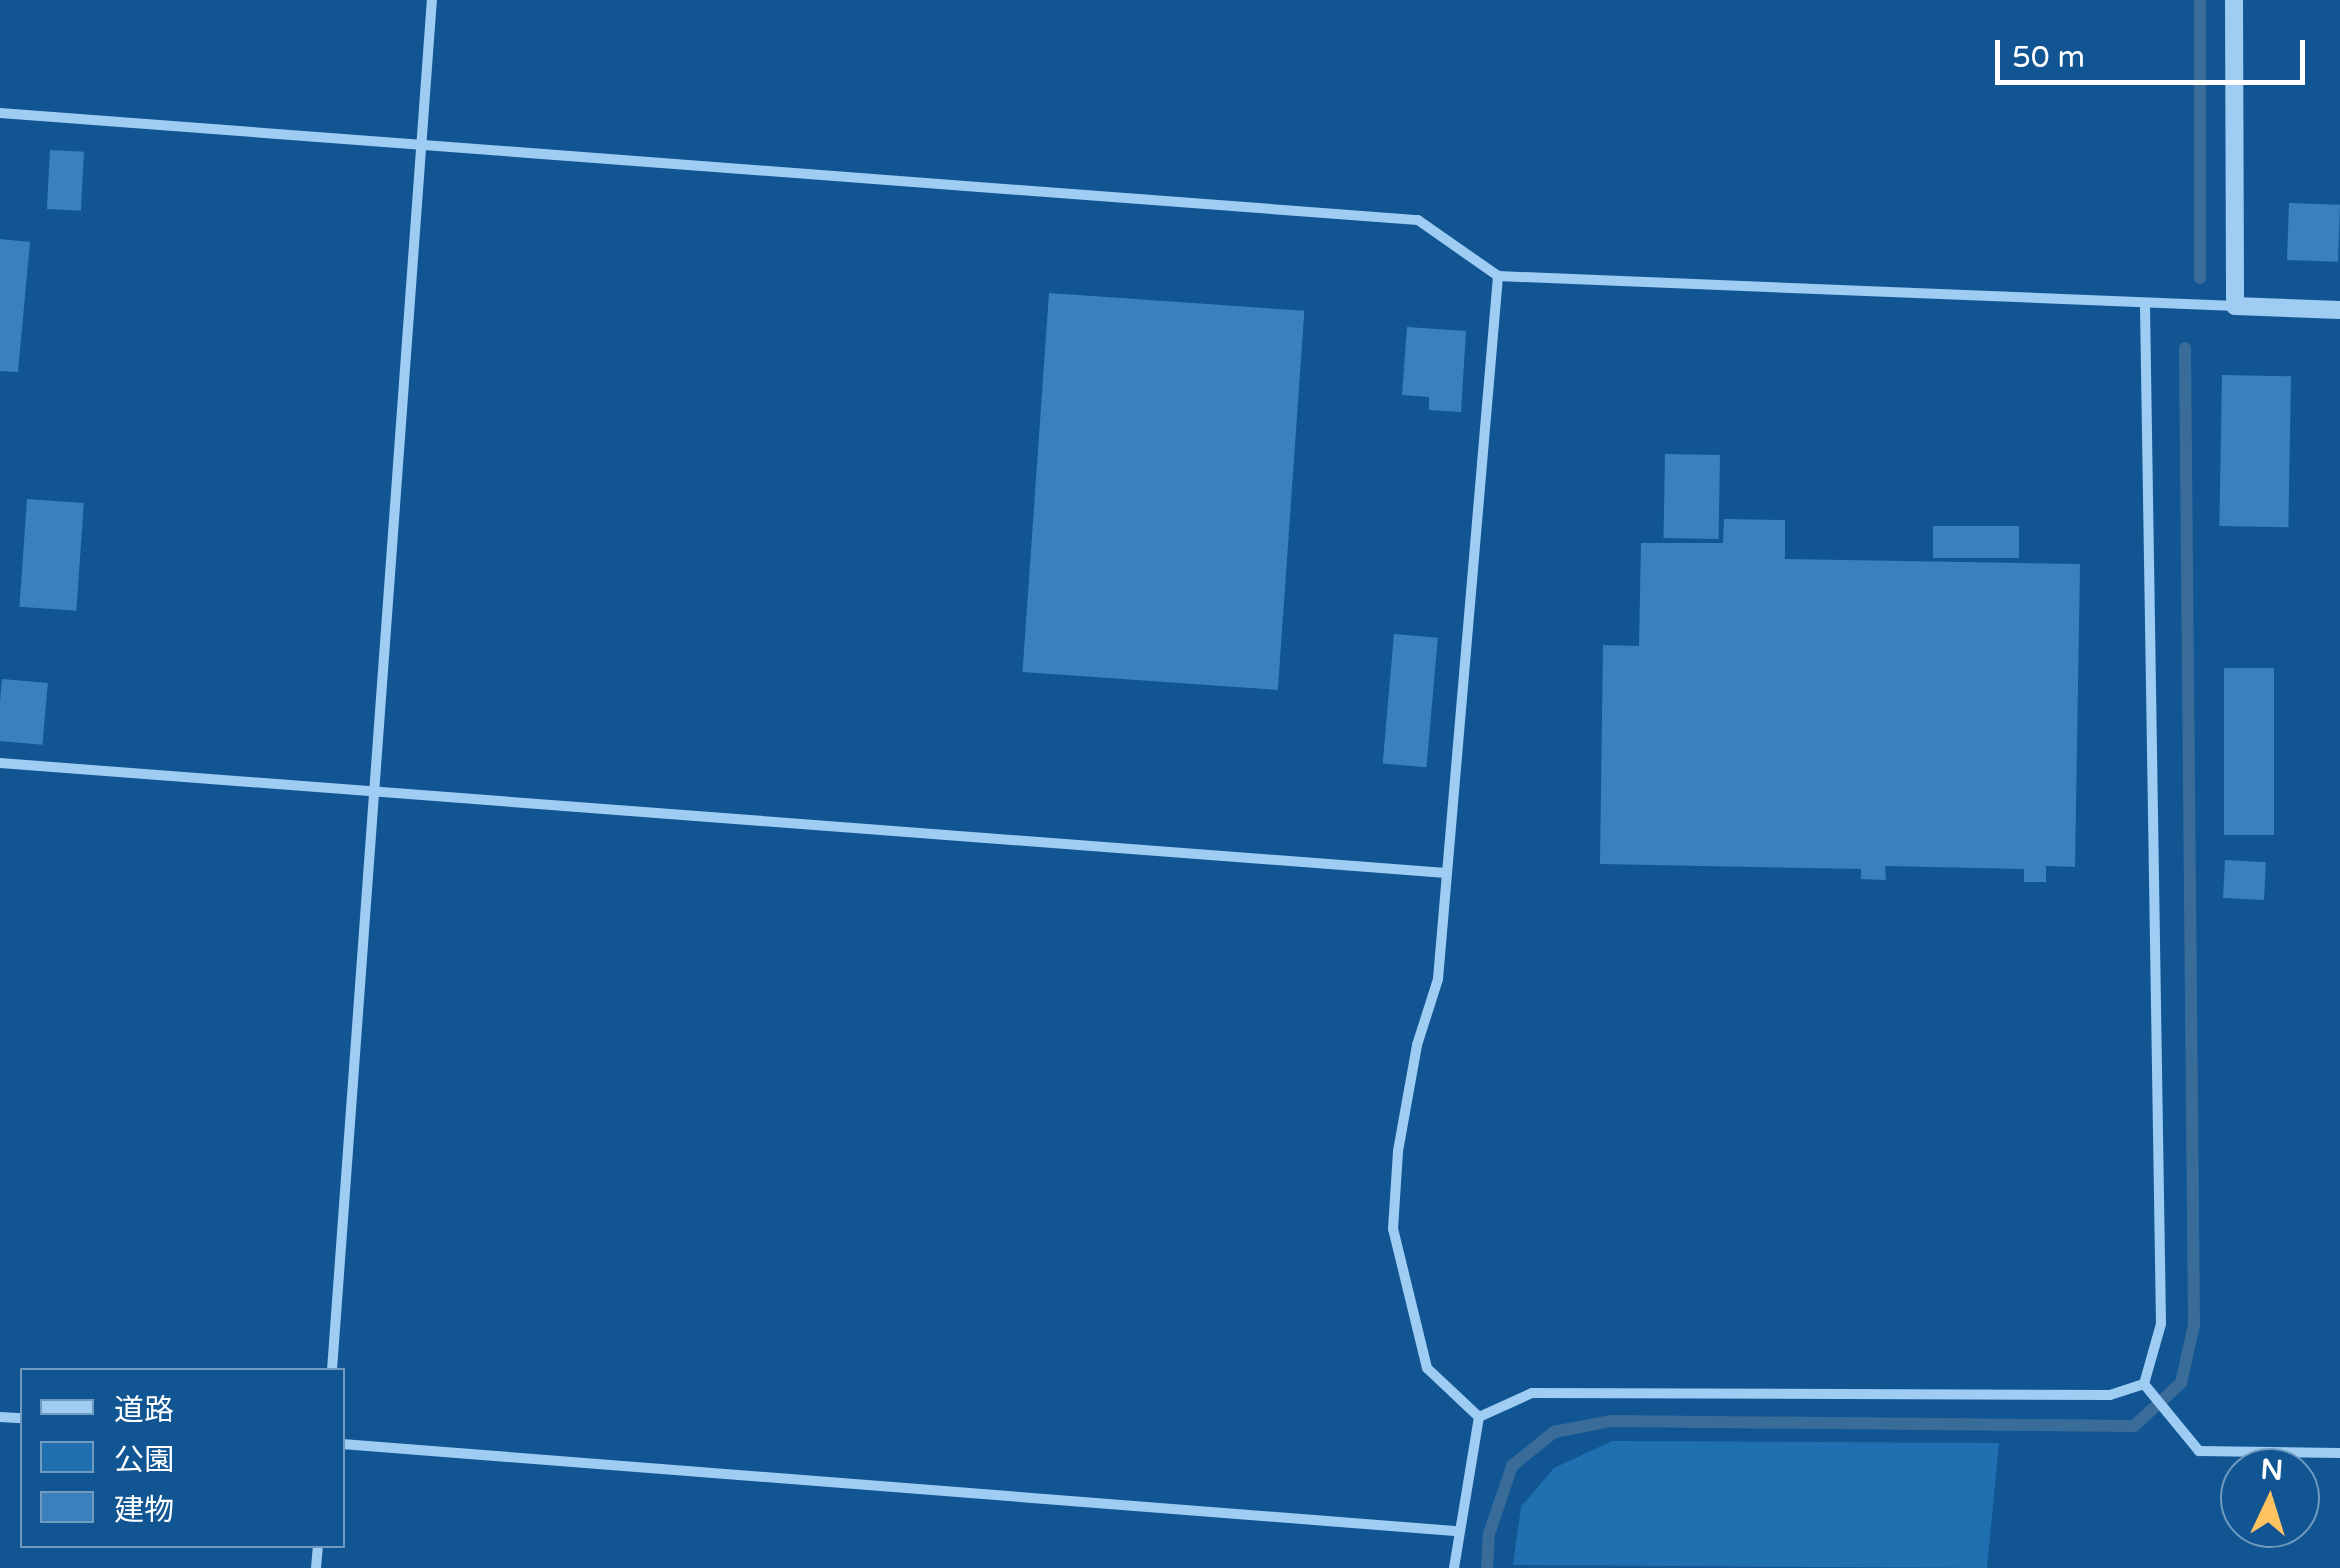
<!DOCTYPE html>
<meta charset="utf-8">
<style>
body{margin:0}
#map{position:relative;width:2340px;height:1568px;overflow:hidden;background:#115693;font-family:"Varela Round","Noto Sans JP",sans-serif}
div>[style]{position:absolute}
.green>*{inset:0;background:#1f6fb1}
.stream>*{height:12px;margin:-6px;padding:0 6px;transform-origin:6px;border-radius:6px;background:#3a6c99}
.building>*{inset:0;background:#3980bc;transform-origin:0 0}
.minor>*{height:10px;margin:-5px;padding:0 5px;transform-origin:5px;border-radius:5px;background:#9eccf3}
.tertiary>*{height:18px;margin:-9px;padding:0 9px;transform-origin:9px;border-radius:9px;background:#9eccf3}
span{translate:-50% -50%;white-space:nowrap;text-align:center;line-height:1.15;-webkit-text-stroke:9px #115693;paint-order:stroke}
.legend{position:absolute;left:20px;top:1368px;width:325px;height:180px;box-sizing:border-box;background:#115693;border:2px solid #709abe;margin:0;padding:12px 18px;list-style:none;font-size:30px;color:#fff}
.legend li{display:flex;align-items:center;gap:20px;height:50px}
.legend b{width:50px;border:2px solid #709abe}
.north{position:absolute;left:2220px;top:1448px;width:100px;height:100px;box-sizing:border-box;background:#115693;border:2px solid #709abe;border-radius:50%;rotate:4deg;font-size:28px;font-weight:700;line-height:40px;text-align:center;color:#fff}
.north::after{content:'';display:block;margin:auto;width:35px;height:45px;background:#ffc260;clip-path:polygon(50% 0,100% 100%,50% 72%,0 100%)}
.scale{position:absolute;left:1995px;top:40px;width:310px;height:45px;box-sizing:border-box;border:5px solid #fff;border-top:0;padding-left:12px;font-size:30px;line-height:35px;white-space:nowrap;color:#fff;-webkit-text-stroke:8px #115693;paint-order:stroke}
</style>
<div id="map">
<div class="green">
<div style="clip-path:polygon(1612px 1441px,1999px 1443px,1987px 1568px,1513px 1565px,1521px 1507px,1554px 1468px)"></div>
</div>
<div class="stream">
<div style="left:2200px;top:0;width:278px;rotate:90deg"></div>
<div style="left:1487px;top:1568px;width:34px;rotate:-87deg"></div>
<div style="left:1489px;top:1534px;width:72px;rotate:-71.3deg"></div>
<div style="left:1512px;top:1466px;width:54px;rotate:-39deg"></div>
<div style="left:1554px;top:1432px;width:57px;rotate:-11.1deg"></div>
<div style="left:1610px;top:1421px;width:524px;rotate:0.55deg"></div>
<div style="left:2134px;top:1426px;width:64px;rotate:-42.5deg"></div>
<div style="left:2181px;top:1383px;width:59px;rotate:-77.4deg"></div>
<div style="left:2194px;top:1325px;width:977px;rotate:-90.53deg"></div>
</div>
<div class="building">
<div style="left:50px;top:150px;width:34px;height:59px;rotate:3deg"></div>
<div style="left:2289px;top:203px;width:51px;height:57px;rotate:2deg"></div>
<div style="clip-path:polygon(0 239px,30px 242px,18px 372px,0 371px)"></div>
<div style="left:1049px;top:293px;width:256px;height:380px;rotate:4deg"></div>
<div style="clip-path:polygon(1407px 327px,1466px 331px,1461px 412px,1429px 410px,1429px 397px,1402px 395px)"></div>
<div style="left:2222px;top:375px;width:69px;height:151px;rotate:1deg"></div>
<div style="left:1665px;top:454px;width:55px;height:84px;rotate:1deg"></div>
<div style="left:27px;top:499px;width:57px;height:108px;rotate:4deg"></div>
<div style="clip-path:polygon(1724px 519px,1785px 520px,1785px 559px,2080px 564px,2075px 867px,2046px 866px,2046px 882px,2024px 882px,2024px 869px,1885px 866px,1886px 880px,1861px 879px,1861px 869px,1600px 864px,1603px 645px,1639px 646px,1641px 543px,1723px 543px)"></div>
<div style="left:1933px;top:526px;width:86px;height:32px"></div>
<div style="left:1394px;top:634px;width:44px;height:130px;rotate:5deg"></div>
<div style="left:2224px;top:668px;width:50px;height:167px"></div>
<div style="left:2px;top:679px;width:46px;height:62px;rotate:5deg"></div>
<div style="left:2225px;top:860px;width:41px;height:38px;rotate:3deg"></div>
</div>
<div class="minor">
<div style="left:0;top:113px;width:1422px;rotate:4.32deg"></div>
<div style="left:1418px;top:220px;width:98px;rotate:35deg"></div>
<div style="left:1498px;top:276px;width:738px;rotate:2.33deg"></div>
<div style="left:0;top:763px;width:1450px;rotate:4.35deg"></div>
<div style="left:332px;top:1370px;width:1374px;rotate:-85.83deg"></div>
<div style="left:2144px;top:1384px;width:62px;rotate:-74.2deg"></div>
<div style="left:2161px;top:1324px;width:1018px;rotate:-90.9deg"></div>
<div style="left:2144px;top:1384px;width:87px;rotate:50.6deg"></div>
<div style="left:2199px;top:1451px;width:141px;rotate:0.8deg"></div>
<div style="left:0;top:1417px;width:22px;rotate:3deg"></div>
<div style="left:1479px;top:1417px;width:71px;rotate:-136.7deg"></div>
<div style="left:1427px;top:1368px;width:143px;rotate:-103.7deg"></div>
<div style="left:1393px;top:1229px;width:78px;rotate:-86.3deg"></div>
<div style="left:1398px;top:1151px;width:108px;rotate:-79.8deg"></div>
<div style="left:1417px;top:1045px;width:69px;rotate:-72.3deg"></div>
<div style="left:1438px;top:979px;width:706px;rotate:-85.12deg"></div>
<div style="left:1479px;top:1417px;width:58px;rotate:-24.4deg"></div>
<div style="left:1532px;top:1393px;width:578px;rotate:0.2deg"></div>
<div style="left:2110px;top:1395px;width:36px;rotate:-18deg"></div>
<div style="left:342px;top:1444px;width:1116px;rotate:4.47deg"></div>
<div style="left:316px;top:1568px;width:22px;rotate:-85deg"></div>
<div style="left:1454px;top:1568px;width:153px;rotate:-80.6deg"></div>
</div>
<div class="tertiary">
<div style="left:2234px;top:0;width:306px;rotate:89.8deg"></div>
<div style="left:2235px;top:306px;width:105px;rotate:2.2deg"></div>
</div>
<ul class="legend">
<li><b style="height:12px;background:#9eccf3"></b>道路</li>
<li><b style="height:28px;background:#1f6fb1"></b>公園</li>
<li><b style="height:28px;background:#3980bc"></b>建物</li>
</ul>
<div class="north">N</div>
<div class="scale">50 m</div>
</div>
